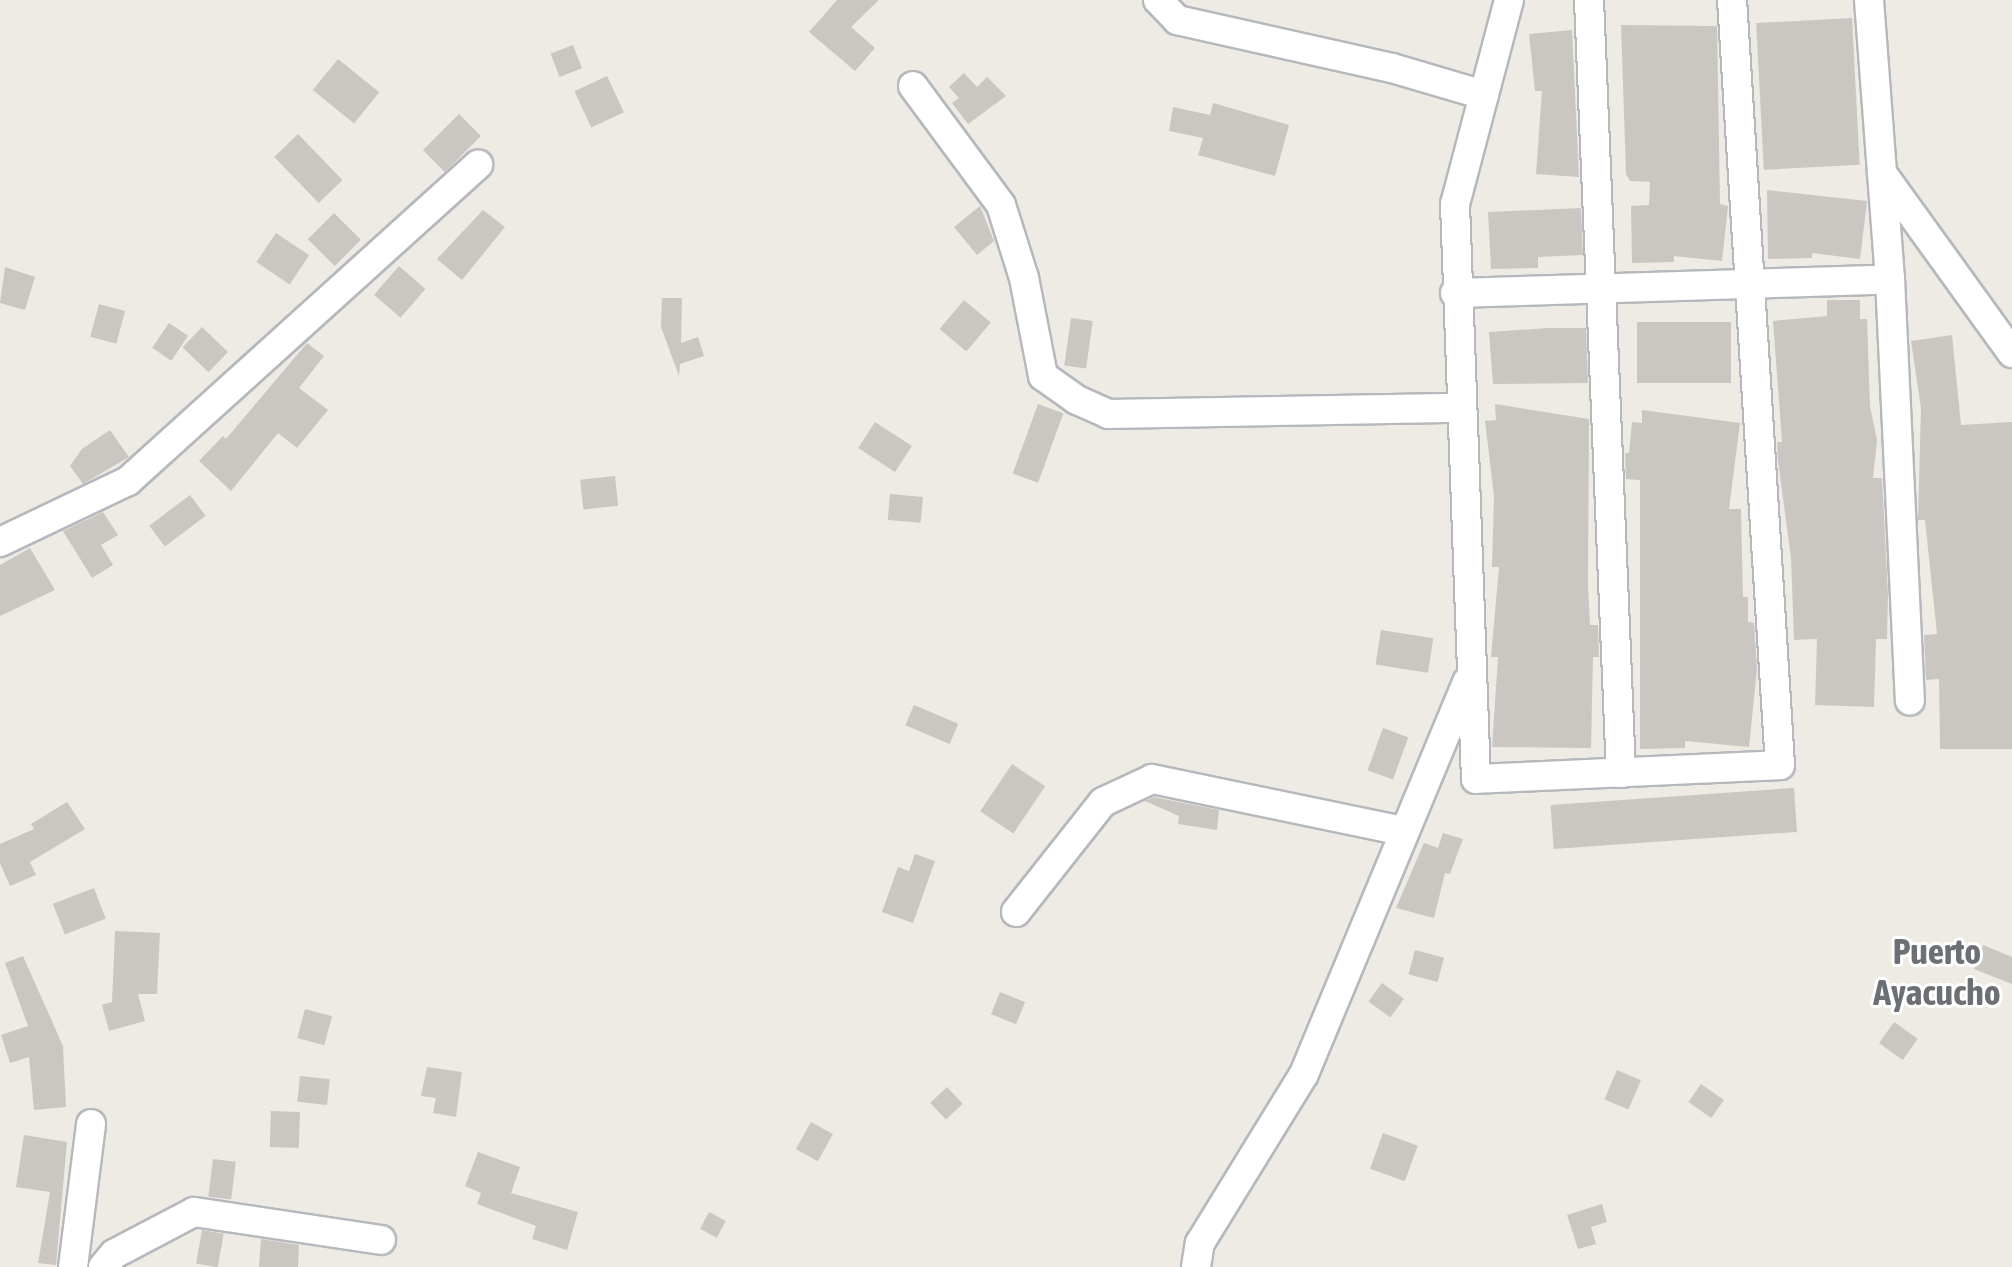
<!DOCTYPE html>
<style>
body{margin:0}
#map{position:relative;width:2012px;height:1267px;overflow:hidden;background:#edebe3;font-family:"Asap Condensed",sans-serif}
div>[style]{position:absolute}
.building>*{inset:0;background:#cac7c2;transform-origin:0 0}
.roads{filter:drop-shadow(2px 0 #b5b8bc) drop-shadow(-2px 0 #b5b8bc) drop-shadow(0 2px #b5b8bc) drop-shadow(0 -2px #b5b8bc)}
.minor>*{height:28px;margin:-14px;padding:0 14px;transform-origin:14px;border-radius:14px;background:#fff}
span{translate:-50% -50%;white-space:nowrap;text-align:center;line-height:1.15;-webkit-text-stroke:6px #fff;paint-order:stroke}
.town-label{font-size:36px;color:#6c7074;font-weight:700}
</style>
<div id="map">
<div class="building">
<div style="clip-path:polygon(837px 0,879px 0,851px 27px,875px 48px,855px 71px,809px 32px)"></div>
<div style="left:1852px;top:18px;width:147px;height:96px;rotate:87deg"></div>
<div style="clip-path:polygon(1621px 25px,1717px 26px,1720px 204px,1728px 206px,1722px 261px,1674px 256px,1674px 262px,1632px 263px,1631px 206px,1649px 205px,1650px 182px,1630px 181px,1626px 174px)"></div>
<div style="clip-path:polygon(1572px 30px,1579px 177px,1536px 174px,1542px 91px,1535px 91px,1529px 34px)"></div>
<div style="left:573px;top:45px;width:25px;height:24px;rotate:69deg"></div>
<div style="left:338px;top:59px;width:53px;height:40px;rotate:39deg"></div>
<div style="clip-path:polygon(964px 73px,977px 87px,987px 77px,1006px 96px,968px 124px,952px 103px,959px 98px,949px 87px)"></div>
<div style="left:607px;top:76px;width:40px;height:36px;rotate:65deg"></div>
<div style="clip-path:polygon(1213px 103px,1289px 125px,1275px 176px,1198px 155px,1203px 138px,1169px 131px,1173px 107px,1210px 115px)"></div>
<div style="left:459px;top:114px;width:31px;height:51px;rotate:45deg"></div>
<div style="left:298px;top:134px;width:64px;height:33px;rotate:46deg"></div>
<div style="clip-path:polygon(1767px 190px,1867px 201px,1860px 259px,1812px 253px,1812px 258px,1768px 259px)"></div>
<div style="clip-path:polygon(980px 206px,994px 241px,977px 255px,954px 227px)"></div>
<div style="clip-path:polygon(1581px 208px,1583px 255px,1538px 257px,1538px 268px,1491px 269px,1488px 212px)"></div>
<div style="clip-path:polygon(483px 210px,505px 227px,462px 280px,437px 259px)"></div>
<div style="left:334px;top:213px;width:38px;height:37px;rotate:45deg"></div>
<div style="left:276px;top:233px;width:40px;height:35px;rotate:34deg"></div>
<div style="left:399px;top:266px;width:35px;height:38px;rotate:41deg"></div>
<div style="clip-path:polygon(5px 267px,35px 277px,25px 310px,0 303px)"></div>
<div style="clip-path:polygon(662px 298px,682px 298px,681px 343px,698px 337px,704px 356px,680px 364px,679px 376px,661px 327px)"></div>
<div style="left:964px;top:300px;width:35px;height:38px;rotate:40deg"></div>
<div style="clip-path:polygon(1827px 300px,1860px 300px,1860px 319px,1867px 319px,1870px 406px,1877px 440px,1873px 478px,1882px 478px,1888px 594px,1887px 639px,1876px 639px,1874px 707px,1815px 705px,1817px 639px,1794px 640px,1791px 558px,1778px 461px,1777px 442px,1782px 442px,1773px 321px,1827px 316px)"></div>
<div style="left:99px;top:304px;width:27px;height:34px;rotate:15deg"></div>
<div style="left:1071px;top:318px;width:22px;height:48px;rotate:8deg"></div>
<div style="left:1637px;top:322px;width:94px;height:61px"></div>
<div style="left:169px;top:323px;width:23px;height:30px;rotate:34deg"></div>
<div style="left:202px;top:327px;width:36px;height:28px;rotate:44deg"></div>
<div style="clip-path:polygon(1548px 328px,1586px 328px,1588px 383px,1493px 384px,1489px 332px)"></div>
<div style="clip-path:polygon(1952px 335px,1961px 425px,2012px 422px,2012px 749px,1940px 749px,1939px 679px,1926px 680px,1924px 635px,1937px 634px,1925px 520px,1918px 520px,1921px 408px,1911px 341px)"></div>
<div style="clip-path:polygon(307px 343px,324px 356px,299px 388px,328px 410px,297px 448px,278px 433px,231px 491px,199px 461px,223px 436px,226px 439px)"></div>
<div style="left:1038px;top:404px;width:27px;height:74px;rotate:20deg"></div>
<div style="clip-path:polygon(1495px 404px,1589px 419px,1588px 585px,1590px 625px,1598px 625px,1599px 657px,1593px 657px,1591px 748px,1492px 747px,1498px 657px,1491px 657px,1499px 567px,1492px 567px,1494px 496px,1485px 421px,1496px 420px)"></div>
<div style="clip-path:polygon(1642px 410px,1740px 423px,1729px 509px,1741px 509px,1743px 597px,1748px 597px,1748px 622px,1754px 623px,1757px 669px,1749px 747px,1685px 741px,1685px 748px,1640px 749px,1640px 480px,1626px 479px,1625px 453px,1629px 453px,1632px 422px,1642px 423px)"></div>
<div style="left:875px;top:422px;width:44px;height:31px;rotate:33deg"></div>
<div style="clip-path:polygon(110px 430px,129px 457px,83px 484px,70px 466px,82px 449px)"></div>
<div style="left:615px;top:476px;width:30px;height:35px;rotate:84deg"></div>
<div style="left:890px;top:494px;width:33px;height:26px;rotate:5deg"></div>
<div style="left:190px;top:495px;width:26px;height:51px;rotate:53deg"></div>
<div style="clip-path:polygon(103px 512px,118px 535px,101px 545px,113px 565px,92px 578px,63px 531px)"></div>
<div style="clip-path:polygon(30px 548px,55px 590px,0 616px,0 565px)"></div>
<div style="left:1381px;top:630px;width:53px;height:35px;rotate:9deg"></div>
<div style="left:914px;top:705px;width:48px;height:22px;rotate:23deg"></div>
<div style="left:1383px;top:728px;width:27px;height:45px;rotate:20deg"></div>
<div style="left:1012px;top:764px;width:40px;height:57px;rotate:34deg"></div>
<div style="left:1794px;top:788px;width:44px;height:244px;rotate:86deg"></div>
<div style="clip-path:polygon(1154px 797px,1219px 810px,1217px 830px,1178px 824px,1179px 816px,1145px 801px)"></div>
<div style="clip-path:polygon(67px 802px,85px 829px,30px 862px,36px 875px,10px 886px,0 863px,0 844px,34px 829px,31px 824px)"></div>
<div style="clip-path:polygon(1443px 833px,1463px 839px,1450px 874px,1445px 873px,1434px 918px,1396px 908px,1424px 843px,1438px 848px)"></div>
<div style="clip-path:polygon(915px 854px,935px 861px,913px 923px,882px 912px,898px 867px,909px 871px)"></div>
<div style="left:94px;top:888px;width:33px;height:44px;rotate:69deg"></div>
<div style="clip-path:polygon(115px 931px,160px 933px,157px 994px,138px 994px,145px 1021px,109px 1031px,102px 1005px,112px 1002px)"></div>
<div style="clip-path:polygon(1983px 945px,2012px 957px,2012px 984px,1974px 969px)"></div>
<div style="left:1415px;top:950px;width:30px;height:25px;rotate:15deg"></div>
<div style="clip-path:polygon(23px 956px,63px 1046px,66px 1107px,34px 1110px,29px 1057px,10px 1063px,1px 1035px,28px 1026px,5px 963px)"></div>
<div style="left:1382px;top:983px;width:27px;height:23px;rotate:36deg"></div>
<div style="left:1000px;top:992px;width:27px;height:24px;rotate:22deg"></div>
<div style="left:305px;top:1009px;width:28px;height:30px;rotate:15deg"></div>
<div style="left:1894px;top:1022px;width:29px;height:26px;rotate:35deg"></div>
<div style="clip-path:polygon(427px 1067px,462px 1072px,456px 1117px,433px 1113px,436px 1098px,421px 1096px)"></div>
<div style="left:1617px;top:1070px;width:26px;height:32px;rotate:23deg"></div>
<div style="left:300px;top:1076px;width:30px;height:26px;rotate:6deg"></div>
<div style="left:1701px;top:1084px;width:28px;height:22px;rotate:35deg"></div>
<div style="left:947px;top:1087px;width:23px;height:23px;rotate:47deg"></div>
<div style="left:271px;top:1111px;width:29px;height:36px;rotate:2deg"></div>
<div style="left:811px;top:1122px;width:25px;height:31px;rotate:29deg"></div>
<div style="left:1383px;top:1133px;width:37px;height:38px;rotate:20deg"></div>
<div style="clip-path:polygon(24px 1135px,67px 1142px,56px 1265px,38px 1263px,50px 1192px,16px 1187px)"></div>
<div style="clip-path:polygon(478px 1152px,520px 1167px,511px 1193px,578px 1212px,567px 1250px,532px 1239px,536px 1226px,477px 1204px,481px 1193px,465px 1186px)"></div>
<div style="left:213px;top:1159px;width:23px;height:38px;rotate:7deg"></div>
<div style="clip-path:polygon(1602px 1204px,1607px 1222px,1591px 1227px,1596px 1244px,1578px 1249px,1567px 1215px)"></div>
<div style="left:709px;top:1212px;width:19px;height:19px;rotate:28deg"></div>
<div style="left:202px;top:1230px;width:22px;height:34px;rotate:10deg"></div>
<div style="clip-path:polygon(261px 1239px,299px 1245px,298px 1267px,259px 1267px)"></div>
</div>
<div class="roads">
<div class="minor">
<div style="left:1158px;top:0;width:28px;rotate:46deg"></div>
<div style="left:1177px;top:20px;width:220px;rotate:12.6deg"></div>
<div style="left:1392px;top:68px;width:96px;rotate:16.4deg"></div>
<div style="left:1509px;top:0;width:211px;rotate:104.8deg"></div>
<div style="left:1455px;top:204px;width:575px;rotate:87.91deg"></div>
<div style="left:1476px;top:779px;width:304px;rotate:-2.6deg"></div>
<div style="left:1780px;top:765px;width:767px;rotate:-93.59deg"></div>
<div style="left:1589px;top:0;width:774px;rotate:87.63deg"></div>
<div style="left:1869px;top:0;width:280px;rotate:85.7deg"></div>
<div style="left:1890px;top:279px;width:422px;rotate:87.3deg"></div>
<div style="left:913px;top:86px;width:148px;rotate:53.5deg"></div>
<div style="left:1001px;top:205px;width:77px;rotate:72.5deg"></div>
<div style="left:1024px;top:278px;width:100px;rotate:79deg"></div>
<div style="left:1043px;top:376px;width:42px;rotate:35.2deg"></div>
<div style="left:1077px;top:400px;width:34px;rotate:24deg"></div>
<div style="left:1108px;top:414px;width:352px;rotate:-1deg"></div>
<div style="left:1882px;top:173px;width:222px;rotate:54.2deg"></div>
<div style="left:1455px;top:293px;width:435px;rotate:-1.8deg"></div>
<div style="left:0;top:542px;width:142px;rotate:-25.5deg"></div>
<div style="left:128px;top:481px;width:472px;rotate:-42.1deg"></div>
<div style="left:1016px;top:912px;width:140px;rotate:-51.7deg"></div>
<div style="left:1103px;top:802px;width:54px;rotate:-25.1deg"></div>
<div style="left:1152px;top:779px;width:257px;rotate:11.7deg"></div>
<div style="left:73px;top:1267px;width:144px;rotate:-82.8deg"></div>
<div style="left:103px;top:1267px;width:17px;rotate:-50deg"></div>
<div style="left:114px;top:1254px;width:90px;rotate:-27.7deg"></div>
<div style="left:194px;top:1212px;width:189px;rotate:8.5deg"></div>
<div style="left:1196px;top:1267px;width:24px;rotate:-81deg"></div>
<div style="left:1200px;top:1243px;width:198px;rotate:-58.4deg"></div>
<div style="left:1304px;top:1074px;width:425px;rotate:-67.4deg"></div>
</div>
</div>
<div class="town-label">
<span style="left:1937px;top:972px">Puerto<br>Ayacucho</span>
</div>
</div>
